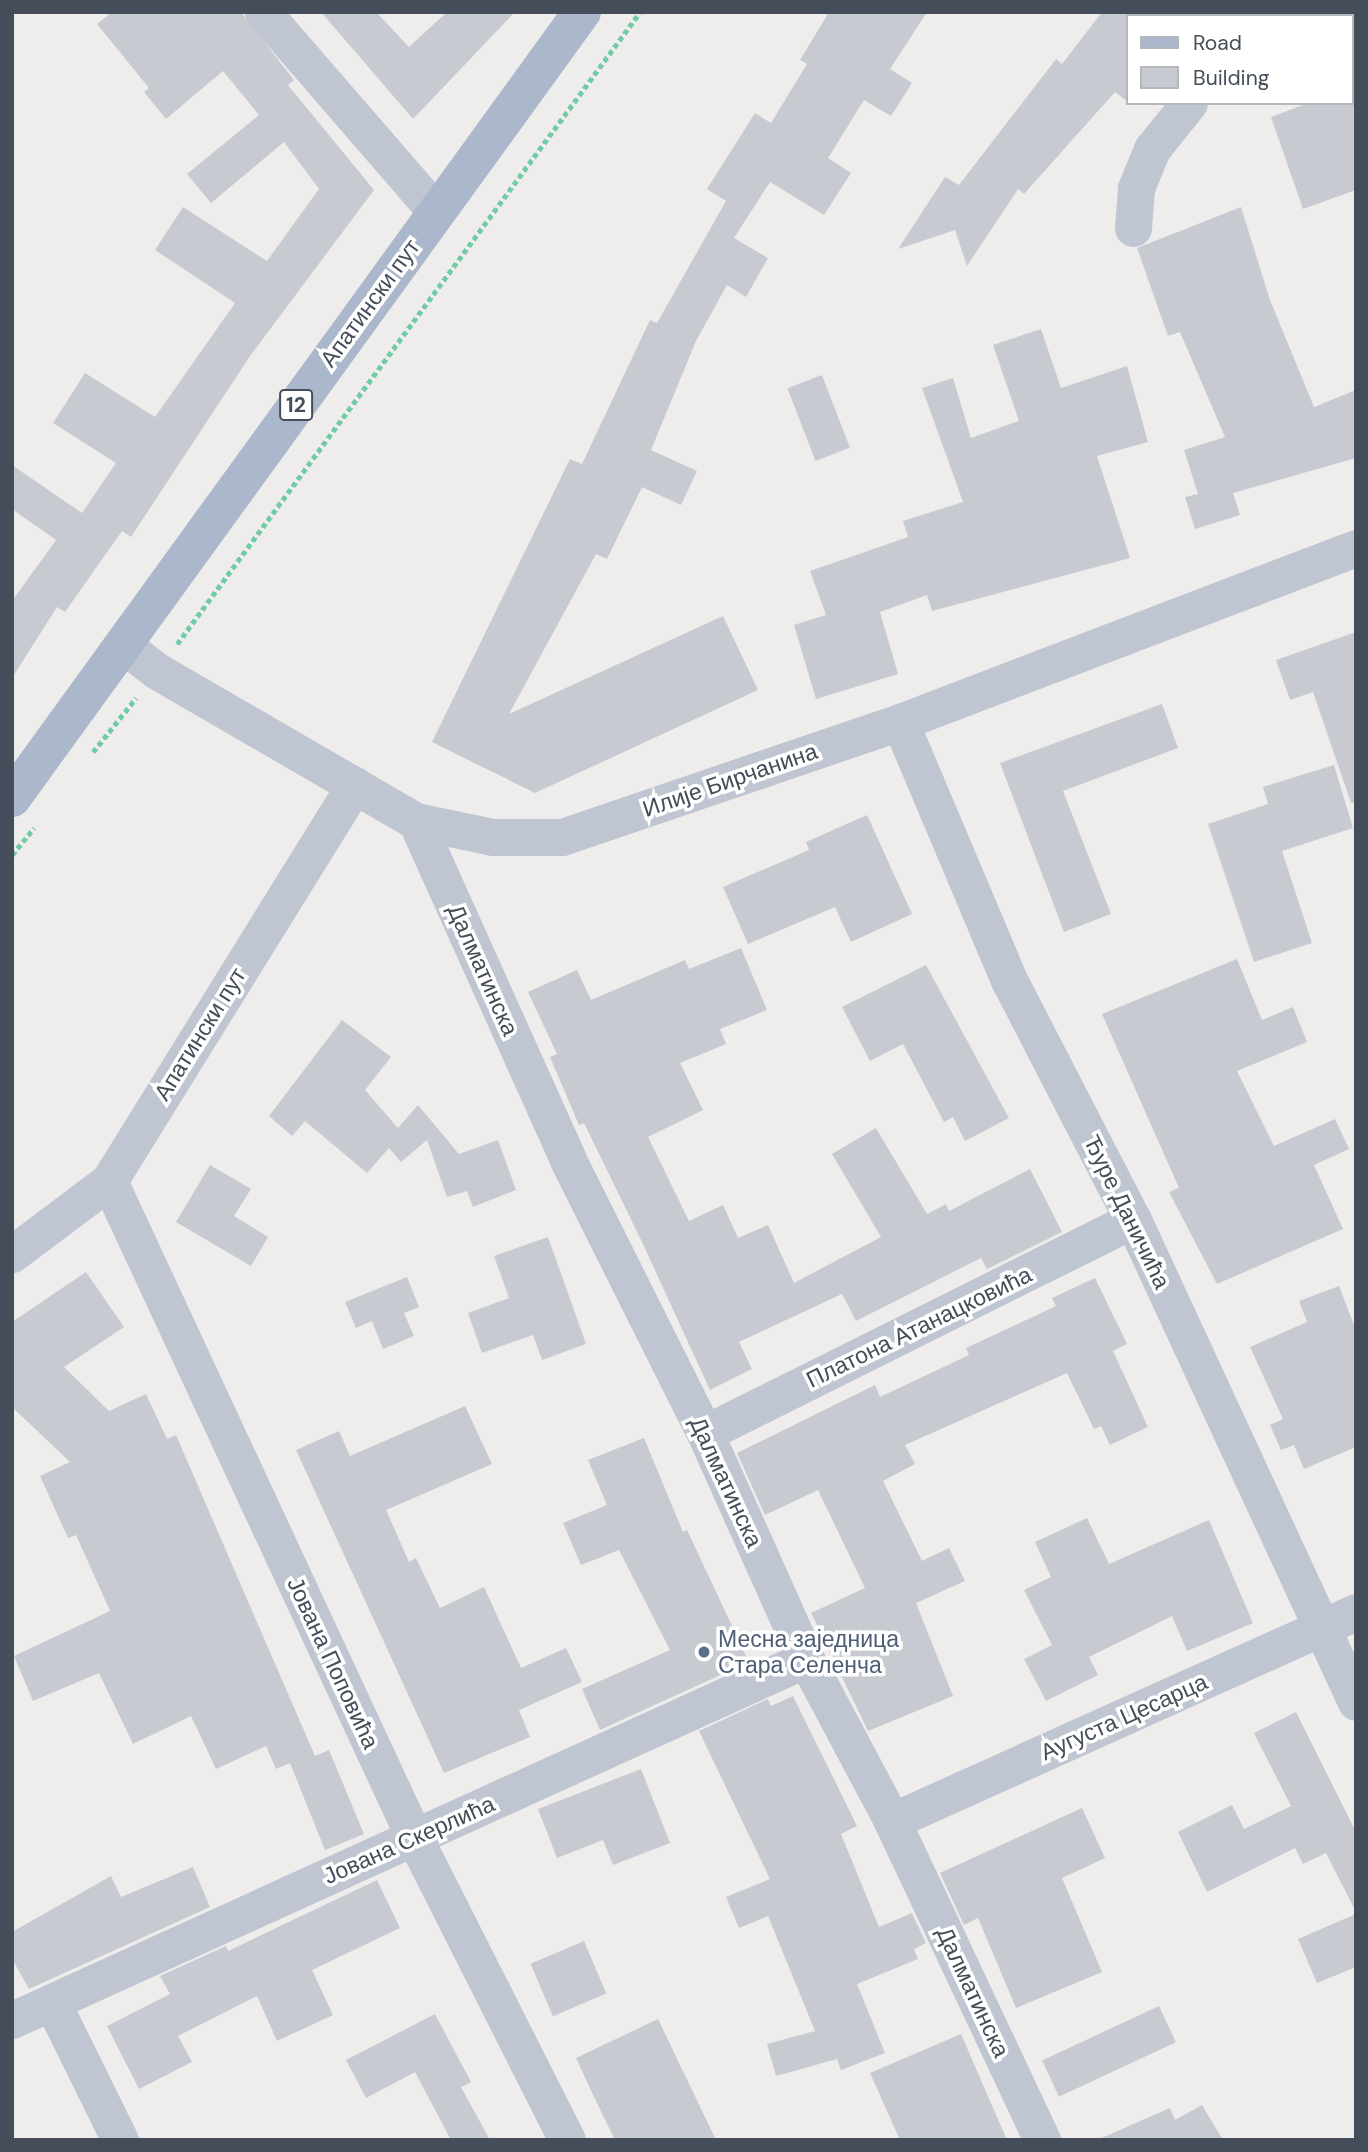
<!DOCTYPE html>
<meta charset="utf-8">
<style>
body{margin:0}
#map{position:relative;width:1368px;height:2152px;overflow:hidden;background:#efecec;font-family:"DM Sans",sans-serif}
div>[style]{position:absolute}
.building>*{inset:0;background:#c8cad2;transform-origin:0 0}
.path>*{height:4.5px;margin-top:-2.25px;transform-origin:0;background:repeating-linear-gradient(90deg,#71cba9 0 5px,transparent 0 8.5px)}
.street>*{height:37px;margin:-18.5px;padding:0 18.5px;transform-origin:18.5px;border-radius:18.5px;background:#bfc6d2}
.primary>*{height:38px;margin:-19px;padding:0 19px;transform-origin:19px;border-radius:19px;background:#abb8cb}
.dots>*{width:19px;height:19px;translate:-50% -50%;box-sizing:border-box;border:4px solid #fff;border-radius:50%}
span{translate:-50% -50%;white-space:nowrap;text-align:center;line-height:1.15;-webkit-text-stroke:7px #fff;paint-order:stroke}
.shield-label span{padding:2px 5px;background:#fff;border:2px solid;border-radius:5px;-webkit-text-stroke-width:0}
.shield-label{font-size:21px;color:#444d59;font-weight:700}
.street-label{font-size:23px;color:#444d59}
.service-label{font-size:23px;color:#4e5e75}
.left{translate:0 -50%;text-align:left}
.frame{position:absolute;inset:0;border:14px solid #444d59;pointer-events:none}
.legend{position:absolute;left:1126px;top:14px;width:228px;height:91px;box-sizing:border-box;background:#fff;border:2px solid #b4b8bd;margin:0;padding:9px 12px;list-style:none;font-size:21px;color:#444d59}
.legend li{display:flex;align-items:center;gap:14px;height:35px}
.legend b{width:35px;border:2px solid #b4b8bd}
</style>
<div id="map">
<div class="building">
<div style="clip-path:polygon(112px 12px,241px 12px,294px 80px,288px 85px,374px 190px,250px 356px,131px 537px,122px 531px,65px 612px,57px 607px,12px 678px,12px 601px,56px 540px,12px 509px,12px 465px,82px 513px,116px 463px,53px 423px,85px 373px,155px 417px,235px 303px,155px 250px,183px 207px,267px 261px,319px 189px,284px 142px,211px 203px,187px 174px,259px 115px,223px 71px,166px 119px,144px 92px,149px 88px,97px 24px)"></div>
<div style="clip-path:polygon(321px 12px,376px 12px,409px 47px,447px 12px,515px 12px,413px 119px)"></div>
<div style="clip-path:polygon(829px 12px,927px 12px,890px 69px,912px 83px,891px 116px,864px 100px,828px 158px,851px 173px,824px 215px,770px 182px,734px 238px,768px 258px,746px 297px,727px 285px,696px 341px,651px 450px,697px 471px,681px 505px,642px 487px,607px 559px,596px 554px,509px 714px,723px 616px,758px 690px,535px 793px,432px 742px,570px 459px,582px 464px,650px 320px,657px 323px,726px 201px,707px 189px,755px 113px,771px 123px,807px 64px,800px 60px)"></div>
<div style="clip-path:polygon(1102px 12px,1128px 12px,1128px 102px,1115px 92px,1024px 194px,1018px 189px,967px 266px,955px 230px,898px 249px,945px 177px,959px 185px,1056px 59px,1062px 64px)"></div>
<div style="clip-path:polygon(1308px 103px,1356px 103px,1356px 190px,1303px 209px,1271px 117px)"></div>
<div style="clip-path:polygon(1241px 207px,1270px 300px,1314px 407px,1356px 390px,1356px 458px,1233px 493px,1240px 515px,1195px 529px,1185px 497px,1198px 494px,1184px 450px,1225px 437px,1180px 332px,1168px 336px,1137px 248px)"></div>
<div style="clip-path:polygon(1041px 329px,1061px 388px,1127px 366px,1148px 442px,1097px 456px,1130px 558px,932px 611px,927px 595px,880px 612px,898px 674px,816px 699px,794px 625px,826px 615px,810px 571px,908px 537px,903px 521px,963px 502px,922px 388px,953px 378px,971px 438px,1019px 421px,993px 345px)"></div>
<div style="left:822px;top:375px;width:78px;height:37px;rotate:69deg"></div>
<div style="clip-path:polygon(1356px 632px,1356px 802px,1351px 803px,1313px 692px,1290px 700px,1276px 660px)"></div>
<div style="clip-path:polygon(1162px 704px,1178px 748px,1063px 791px,1111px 914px,1064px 932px,1000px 763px)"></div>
<div style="clip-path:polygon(1334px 765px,1353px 828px,1282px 851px,1312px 943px,1254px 962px,1208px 824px,1268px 804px,1263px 787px)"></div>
<div style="clip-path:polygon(867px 815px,912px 914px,851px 942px,835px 907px,748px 944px,723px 887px,809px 850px,806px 842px)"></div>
<div style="clip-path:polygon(741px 948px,767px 1010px,720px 1029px,726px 1044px,680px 1063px,703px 1110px,648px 1137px,689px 1221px,723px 1205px,738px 1238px,768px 1225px,794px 1283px,881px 1237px,832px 1154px,876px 1128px,927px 1214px,946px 1204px,949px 1211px,1030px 1169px,1062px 1232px,987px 1269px,981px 1258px,856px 1321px,842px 1294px,739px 1342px,752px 1369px,710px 1390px,642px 1242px,584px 1123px,579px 1125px,550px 1057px,557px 1054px,528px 992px,577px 970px,591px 1000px,685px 960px,689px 969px)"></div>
<div style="clip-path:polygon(1237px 959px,1262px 1020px,1293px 1007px,1307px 1042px,1237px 1071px,1274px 1146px,1335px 1119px,1349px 1149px,1314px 1165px,1343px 1229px,1217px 1284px,1169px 1192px,1179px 1188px,1102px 1014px)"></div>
<div style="clip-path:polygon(926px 965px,1009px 1118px,965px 1141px,953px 1117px,944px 1122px,903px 1044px,870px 1061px,842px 1007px)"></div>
<div style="clip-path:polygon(342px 1020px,391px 1057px,365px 1090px,398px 1128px,418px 1105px,459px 1154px,498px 1140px,516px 1190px,473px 1207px,467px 1191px,447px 1197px,427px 1140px,401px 1162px,389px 1148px,367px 1173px,305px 1121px,292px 1136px,269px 1116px)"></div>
<div style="clip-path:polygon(210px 1165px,251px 1189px,234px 1216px,268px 1237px,251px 1266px,176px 1222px)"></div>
<div style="clip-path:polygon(548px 1237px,586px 1344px,542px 1360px,533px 1335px,482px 1353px,468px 1313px,509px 1298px,494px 1256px)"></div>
<div style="clip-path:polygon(86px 1272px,124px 1327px,64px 1367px,109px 1411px,146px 1394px,167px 1439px,176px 1435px,315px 1756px,329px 1750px,364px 1834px,325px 1850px,290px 1763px,276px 1769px,266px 1746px,216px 1769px,191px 1716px,133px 1744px,99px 1673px,33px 1701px,14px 1656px,110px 1611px,76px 1535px,68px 1538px,40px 1476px,70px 1462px,12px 1407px,12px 1322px)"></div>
<div style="clip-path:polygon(407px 1277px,419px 1307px,404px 1313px,414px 1336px,383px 1349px,372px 1321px,356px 1328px,345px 1302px)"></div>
<div style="clip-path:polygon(1095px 1278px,1127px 1344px,1113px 1351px,1148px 1427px,1110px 1445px,1101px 1426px,1094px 1429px,1067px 1373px,905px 1445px,915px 1464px,883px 1481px,922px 1561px,949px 1548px,965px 1581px,916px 1603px,953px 1696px,868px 1731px,811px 1613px,865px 1588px,818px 1490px,765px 1515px,737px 1453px,875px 1385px,880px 1397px,969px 1355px,966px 1348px,1056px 1306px,1052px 1298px)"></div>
<div style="clip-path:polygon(1339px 1286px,1356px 1330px,1356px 1447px,1304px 1469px,1294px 1445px,1281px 1450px,1270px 1425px,1283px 1419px,1250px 1347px,1307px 1322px,1299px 1301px)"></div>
<div style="clip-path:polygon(465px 1406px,492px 1464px,386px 1510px,409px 1562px,416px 1558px,440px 1608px,484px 1587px,521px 1668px,566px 1648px,582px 1682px,519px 1710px,530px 1737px,444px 1773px,296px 1450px,339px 1431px,350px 1456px)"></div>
<div style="clip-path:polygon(644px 1438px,683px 1532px,687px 1530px,749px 1662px,600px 1730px,582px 1689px,670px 1650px,619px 1550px,581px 1565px,563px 1523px,607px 1505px,588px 1460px)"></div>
<div style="clip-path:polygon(1087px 1518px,1109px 1564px,1209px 1520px,1253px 1623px,1187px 1651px,1172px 1616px,1089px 1657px,1098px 1675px,1046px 1701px,1024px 1659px,1052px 1645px,1024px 1590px,1051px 1577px,1035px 1542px)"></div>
<div style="clip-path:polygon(793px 1696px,857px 1826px,841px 1834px,879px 1927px,912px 1913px,926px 1943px,914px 1949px,918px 1959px,857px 1984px,885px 2053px,841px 2070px,837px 2059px,776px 2076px,767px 2044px,815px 2031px,768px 1916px,739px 1928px,726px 1897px,770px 1879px,699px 1731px,768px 1699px,771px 1706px)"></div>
<div style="clip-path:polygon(1296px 1712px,1356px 1832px,1356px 1912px,1326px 1853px,1303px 1864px,1295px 1848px,1207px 1892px,1178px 1832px,1232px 1805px,1244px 1829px,1291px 1806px,1254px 1733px)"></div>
<div style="clip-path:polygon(641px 1769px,670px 1843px,613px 1865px,603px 1840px,557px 1858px,538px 1809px)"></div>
<div style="clip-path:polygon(1082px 1808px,1105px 1858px,1062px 1878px,1102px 1972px,1016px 2008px,978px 1918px,964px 1925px,940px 1873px)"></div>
<div style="clip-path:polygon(193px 1867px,210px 1907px,29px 1989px,12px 1959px,12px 1932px,111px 1876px,121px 1897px)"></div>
<div style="clip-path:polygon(377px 1880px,400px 1928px,312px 1970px,333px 2015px,277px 2041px,257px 1996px,178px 2036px,192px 2062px,139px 2089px,107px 2026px,170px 1994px,160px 1976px,226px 1946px,228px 1951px)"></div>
<div style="clip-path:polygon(1356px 1914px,1356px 1967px,1317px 1983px,1298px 1939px)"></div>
<div style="left:584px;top:1941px;width:57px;height:58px;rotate:67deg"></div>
<div style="left:1159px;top:2006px;width:40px;height:129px;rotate:65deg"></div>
<div style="clip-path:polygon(435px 2014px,471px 2082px,461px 2087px,490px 2140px,451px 2140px,415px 2072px,366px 2098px,346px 2060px)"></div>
<div style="clip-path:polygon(658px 2019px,716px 2140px,615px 2140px,594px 2097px,576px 2058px)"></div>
<div style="clip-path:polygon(961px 2034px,1007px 2140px,900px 2140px,870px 2073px)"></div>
<div style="clip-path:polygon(1202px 2105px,1223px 2140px,1097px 2140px,1170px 2108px,1175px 2120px)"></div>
</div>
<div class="path">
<div style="left:177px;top:644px;width:783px;rotate:-53.77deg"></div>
<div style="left:93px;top:752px;width:69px;rotate:-51.5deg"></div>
<div style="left:12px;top:855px;width:35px;rotate:-51deg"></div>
</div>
<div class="street">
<div style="left:263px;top:12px;width:264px;rotate:49.1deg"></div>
<div style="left:1275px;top:16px;width:6px;rotate:-45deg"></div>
<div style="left:1133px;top:228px;width:40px;rotate:-85.7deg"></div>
<div style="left:1136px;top:188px;width:42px;rotate:-67.7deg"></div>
<div style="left:1152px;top:149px;width:59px;rotate:-51.2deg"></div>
<div style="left:123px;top:645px;width:43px;rotate:37.4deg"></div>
<div style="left:157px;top:671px;width:299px;rotate:30.1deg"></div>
<div style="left:416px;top:821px;width:79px;rotate:11.7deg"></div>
<div style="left:493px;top:837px;width:69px"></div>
<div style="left:562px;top:837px;width:357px;rotate:-18.8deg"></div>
<div style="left:900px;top:722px;width:488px;rotate:-20.9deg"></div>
<div style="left:900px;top:722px;width:280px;rotate:67.1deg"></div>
<div style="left:1009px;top:980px;width:270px;rotate:62.7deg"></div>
<div style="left:1133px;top:1220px;width:531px;rotate:65.17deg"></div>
<div style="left:416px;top:821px;width:372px;rotate:65.8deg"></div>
<div style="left:568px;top:1160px;width:305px;rotate:63.4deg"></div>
<div style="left:705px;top:1433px;width:248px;rotate:65.9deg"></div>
<div style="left:806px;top:1659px;width:183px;rotate:62deg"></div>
<div style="left:892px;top:1821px;width:353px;rotate:64.8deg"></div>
<div style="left:109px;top:1181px;width:723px;rotate:65.06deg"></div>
<div style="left:414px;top:1837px;width:339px;rotate:63.2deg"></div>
<div style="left:12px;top:1254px;width:121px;rotate:-37deg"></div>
<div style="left:109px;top:1181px;width:466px;rotate:-58.2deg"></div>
<div style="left:705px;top:1433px;width:478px;rotate:-26.5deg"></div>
<div style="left:892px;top:1821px;width:509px;rotate:-24.25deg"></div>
<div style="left:52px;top:2002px;width:154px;rotate:63.8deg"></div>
<div style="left:12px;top:2020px;width:872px;rotate:-24.45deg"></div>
</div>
<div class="primary">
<div style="left:12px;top:798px;width:971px;rotate:-54.05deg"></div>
</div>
<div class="dots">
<div style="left:704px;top:1652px;background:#5c6f8a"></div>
</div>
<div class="shield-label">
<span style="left:296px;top:405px">12</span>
</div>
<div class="street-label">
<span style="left:370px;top:303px;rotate:-54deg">Апатински пут</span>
<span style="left:730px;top:780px;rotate:-19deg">Илије Бирчанина</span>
<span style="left:483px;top:970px;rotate:66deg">Далматинска</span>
<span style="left:200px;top:1034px;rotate:-58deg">Апатински пут</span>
<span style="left:1127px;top:1212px;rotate:64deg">Ђуре Даничића</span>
<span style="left:919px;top:1327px;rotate:-26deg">Платона Атанацковића</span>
<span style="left:726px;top:1482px;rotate:65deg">Далматинска</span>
<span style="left:333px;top:1663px;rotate:65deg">Јована Поповића</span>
<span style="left:1124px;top:1717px;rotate:-24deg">Аугуста Цесарца</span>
<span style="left:409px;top:1840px;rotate:-24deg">Јована Скерлића</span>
<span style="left:973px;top:1992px;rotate:65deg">Далматинска</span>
</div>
<div class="service-label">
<span class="left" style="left:718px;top:1652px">Месна заједница<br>Стара Селенча</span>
</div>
<div class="frame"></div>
<ul class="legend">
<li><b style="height:9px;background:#abb8cb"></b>Road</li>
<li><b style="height:19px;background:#c8cad2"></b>Building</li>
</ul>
</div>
